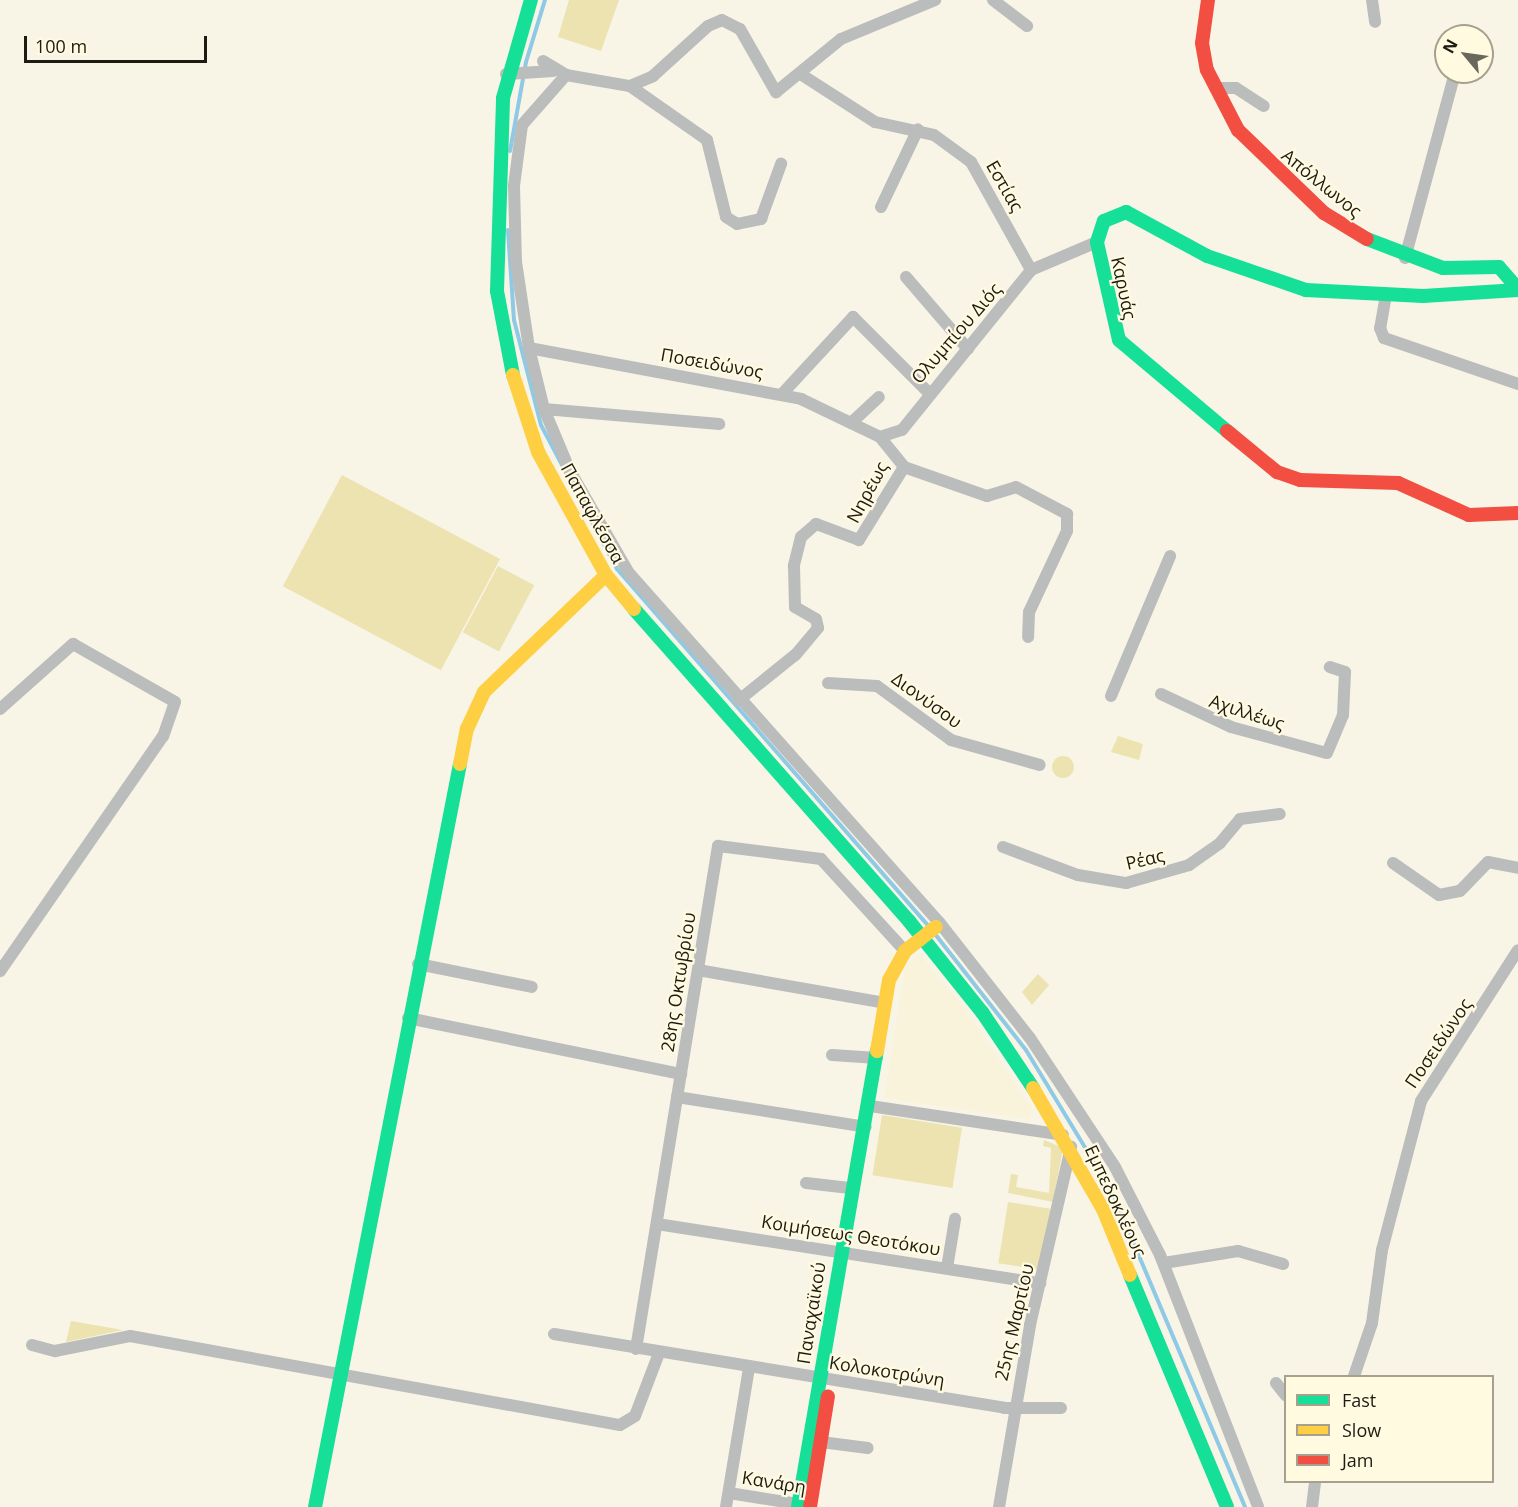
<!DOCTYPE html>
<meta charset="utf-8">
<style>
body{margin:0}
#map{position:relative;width:1518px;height:1507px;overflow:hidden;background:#f8f5e7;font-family:"Open Sans",sans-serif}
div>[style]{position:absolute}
.built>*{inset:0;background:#f8f3da}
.green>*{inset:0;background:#ece3b1;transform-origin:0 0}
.round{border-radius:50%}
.stream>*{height:4px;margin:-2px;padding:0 2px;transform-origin:2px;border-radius:2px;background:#8ec9e6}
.street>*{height:12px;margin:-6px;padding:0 6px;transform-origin:6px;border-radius:6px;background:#babdbc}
.fast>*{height:14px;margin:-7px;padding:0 7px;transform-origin:7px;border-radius:7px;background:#16e098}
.slow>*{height:14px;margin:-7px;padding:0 7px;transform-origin:7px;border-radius:7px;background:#ffcf43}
.jam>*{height:14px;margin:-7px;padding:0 7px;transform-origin:7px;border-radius:7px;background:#f24e42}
span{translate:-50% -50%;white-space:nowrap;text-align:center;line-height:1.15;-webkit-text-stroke:4.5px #fffae0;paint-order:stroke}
.street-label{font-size:18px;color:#1d1b12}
.legend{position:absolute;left:1284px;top:1375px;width:210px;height:108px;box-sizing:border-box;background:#fffae0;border:2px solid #a5a18e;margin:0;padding:8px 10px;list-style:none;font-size:18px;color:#1d1b12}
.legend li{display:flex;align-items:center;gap:12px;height:30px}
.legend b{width:30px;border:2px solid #a5a18e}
.north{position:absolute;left:1434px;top:24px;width:60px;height:60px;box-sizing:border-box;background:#fffae0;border:2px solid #a5a18e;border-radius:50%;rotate:299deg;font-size:16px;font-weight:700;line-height:24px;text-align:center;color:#1d1b12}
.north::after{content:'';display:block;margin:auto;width:21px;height:27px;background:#6a675d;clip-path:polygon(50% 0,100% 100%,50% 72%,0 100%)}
.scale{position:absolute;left:24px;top:36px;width:183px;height:27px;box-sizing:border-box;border:3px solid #1d1b12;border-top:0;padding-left:8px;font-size:18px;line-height:21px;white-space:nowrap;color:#1d1b12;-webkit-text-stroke:4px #fffae0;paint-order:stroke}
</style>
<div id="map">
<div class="built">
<div style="clip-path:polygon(919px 954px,967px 1011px,1033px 1110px,1029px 1119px,884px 1098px,905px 967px)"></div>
</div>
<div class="green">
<div style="clip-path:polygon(569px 0,619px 0,601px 51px,558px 37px)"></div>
<div style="left:342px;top:475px;width:179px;height:126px;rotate:28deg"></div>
<div style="left:498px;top:566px;width:41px;height:75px;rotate:28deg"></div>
<div style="clip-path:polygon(1118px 736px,1143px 744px,1139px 760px,1111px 752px)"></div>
<div class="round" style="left:1052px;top:756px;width:22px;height:22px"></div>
<div style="clip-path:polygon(1038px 974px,1049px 985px,1032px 1005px,1022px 992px)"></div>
<div style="left:882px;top:1115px;width:81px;height:61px;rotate:9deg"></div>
<div style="clip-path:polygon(1044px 1140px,1063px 1148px,1053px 1202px,1008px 1193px,1011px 1174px,1018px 1175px,1016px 1187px,1049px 1193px,1051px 1148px,1043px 1146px)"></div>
<div style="left:1008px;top:1202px;width:43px;height:62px;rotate:9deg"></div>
<div style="clip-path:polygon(71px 1321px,123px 1330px,66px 1342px)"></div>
</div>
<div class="stream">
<div style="left:510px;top:151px;width:90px;rotate:-79.8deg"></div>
<div style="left:526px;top:62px;width:65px;rotate:-73deg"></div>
<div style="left:508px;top:230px;width:90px;rotate:86.2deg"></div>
<div style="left:514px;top:320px;width:108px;rotate:75.6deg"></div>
<div style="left:541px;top:425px;width:163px;rotate:62.2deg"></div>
<div style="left:617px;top:569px;width:473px;rotate:48.9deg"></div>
<div style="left:935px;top:934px;width:147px;rotate:51.9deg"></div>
<div style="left:1026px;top:1050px;width:166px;rotate:58.8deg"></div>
<div style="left:1112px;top:1192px;width:342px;rotate:67.1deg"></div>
</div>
<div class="street">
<div style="left:993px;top:0;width:43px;rotate:37.4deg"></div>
<div style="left:1372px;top:0;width:22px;rotate:82deg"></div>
<div style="left:543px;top:61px;width:27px;rotate:31deg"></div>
<div style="left:566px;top:75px;width:65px;rotate:9.8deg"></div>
<div style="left:630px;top:86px;width:25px;rotate:-23deg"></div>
<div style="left:653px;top:76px;width:74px;rotate:-42.3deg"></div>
<div style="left:708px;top:26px;width:15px;rotate:-23deg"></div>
<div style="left:722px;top:20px;width:20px;rotate:27deg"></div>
<div style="left:740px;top:29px;width:73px;rotate:60.3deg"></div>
<div style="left:776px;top:92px;width:84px;rotate:-39.2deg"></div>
<div style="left:841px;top:39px;width:102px;rotate:-22.5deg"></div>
<div style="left:506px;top:74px;width:47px;rotate:-3.7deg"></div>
<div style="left:566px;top:75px;width:67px;rotate:131.3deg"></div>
<div style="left:522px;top:125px;width:62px;rotate:97.5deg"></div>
<div style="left:514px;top:186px;width:76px;rotate:88.5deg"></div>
<div style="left:516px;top:262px;width:87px;rotate:81.4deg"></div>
<div style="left:529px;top:348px;width:63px;rotate:76.2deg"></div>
<div style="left:544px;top:409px;width:67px;rotate:67.2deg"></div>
<div style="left:570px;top:471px;width:118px;rotate:60deg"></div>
<div style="left:629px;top:573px;width:467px;rotate:48.4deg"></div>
<div style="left:939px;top:922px;width:147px;rotate:51.9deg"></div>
<div style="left:1030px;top:1038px;width:154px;rotate:56.6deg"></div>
<div style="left:1115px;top:1167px;width:99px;rotate:62.9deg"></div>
<div style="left:1160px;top:1255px;width:270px;rotate:68.7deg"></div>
<div style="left:802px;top:75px;width:87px;rotate:32.8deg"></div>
<div style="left:875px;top:122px;width:60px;rotate:12.4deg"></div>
<div style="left:934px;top:135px;width:46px;rotate:36.1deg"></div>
<div style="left:971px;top:162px;width:124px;rotate:60.9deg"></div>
<div style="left:630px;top:86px;width:94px;rotate:35deg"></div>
<div style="left:707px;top:140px;width:79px;rotate:76.1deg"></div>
<div style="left:726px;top:217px;width:13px;rotate:32deg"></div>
<div style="left:737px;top:224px;width:25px;rotate:-12deg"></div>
<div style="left:761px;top:219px;width:59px;rotate:-70deg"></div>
<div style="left:1215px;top:88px;width:21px"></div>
<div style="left:1236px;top:88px;width:33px;rotate:33deg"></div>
<div style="left:881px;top:207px;width:86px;rotate:-64.6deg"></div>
<div style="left:1405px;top:258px;width:184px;rotate:-74.9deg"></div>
<div style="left:906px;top:277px;width:95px;rotate:49.3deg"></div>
<div style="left:1386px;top:295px;width:34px;rotate:100deg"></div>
<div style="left:1380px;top:328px;width:11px;rotate:68deg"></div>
<div style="left:1384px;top:338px;width:142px;rotate:18.9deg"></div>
<div style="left:529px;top:348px;width:277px;rotate:10.6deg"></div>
<div style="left:801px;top:399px;width:88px;rotate:25.7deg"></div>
<div style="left:880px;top:437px;width:38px;rotate:51deg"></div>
<div style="left:904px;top:467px;width:86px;rotate:121.7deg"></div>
<div style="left:859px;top:540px;width:46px;rotate:-159.6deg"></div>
<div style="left:816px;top:524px;width:20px;rotate:139deg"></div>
<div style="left:801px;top:537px;width:30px;rotate:104deg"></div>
<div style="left:794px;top:566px;width:41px;rotate:88.6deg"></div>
<div style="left:795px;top:607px;width:24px;rotate:30deg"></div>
<div style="left:816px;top:619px;width:9px;rotate:77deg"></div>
<div style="left:818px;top:628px;width:35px;rotate:130deg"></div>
<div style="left:795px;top:655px;width:72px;rotate:141.2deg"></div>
<div style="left:782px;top:394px;width:105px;rotate:-47.3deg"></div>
<div style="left:853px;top:317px;width:106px;rotate:45deg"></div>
<div style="left:544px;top:409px;width:176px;rotate:4.9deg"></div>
<div style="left:851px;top:423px;width:38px;rotate:-43deg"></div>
<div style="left:880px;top:437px;width:23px;rotate:-18deg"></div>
<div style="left:902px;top:430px;width:206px;rotate:-51.1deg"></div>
<div style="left:1031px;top:270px;width:72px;rotate:-23deg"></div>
<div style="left:904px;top:467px;width:88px;rotate:19.3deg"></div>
<div style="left:987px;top:496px;width:30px;rotate:-17deg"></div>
<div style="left:1016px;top:487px;width:58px;rotate:27.9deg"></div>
<div style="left:1067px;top:514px;width:17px;rotate:90deg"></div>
<div style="left:1067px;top:531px;width:89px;rotate:115.1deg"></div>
<div style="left:1029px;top:612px;width:25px;rotate:92deg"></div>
<div style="left:828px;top:683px;width:49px;rotate:3.5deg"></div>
<div style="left:877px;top:686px;width:92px;rotate:36.1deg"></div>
<div style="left:951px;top:740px;width:92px;rotate:15.7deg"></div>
<div style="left:1161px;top:694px;width:77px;rotate:25.2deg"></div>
<div style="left:1231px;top:727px;width:99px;rotate:15.2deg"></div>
<div style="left:1327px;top:753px;width:41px;rotate:-67.2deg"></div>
<div style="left:1343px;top:715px;width:43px;rotate:-87.3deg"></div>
<div style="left:1345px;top:672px;width:16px;rotate:-162deg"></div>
<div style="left:1111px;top:696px;width:152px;rotate:-67.1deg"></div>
<div style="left:0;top:709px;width:98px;rotate:-41.7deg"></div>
<div style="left:73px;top:644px;width:117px;rotate:29.6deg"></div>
<div style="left:175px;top:702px;width:36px;rotate:109deg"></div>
<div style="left:163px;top:736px;width:286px;rotate:124.7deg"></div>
<div style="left:1003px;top:847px;width:80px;rotate:20.5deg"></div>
<div style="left:1078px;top:875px;width:49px;rotate:9.5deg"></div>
<div style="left:1126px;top:883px;width:66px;rotate:-15.9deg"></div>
<div style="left:1189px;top:865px;width:38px;rotate:-35deg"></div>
<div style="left:1220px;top:843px;width:31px;rotate:-50deg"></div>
<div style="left:1240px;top:819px;width:40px;rotate:-7.1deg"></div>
<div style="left:1393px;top:863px;width:56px;rotate:34.8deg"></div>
<div style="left:1439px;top:895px;width:21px;rotate:-11deg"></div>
<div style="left:1460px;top:891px;width:40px;rotate:-46deg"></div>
<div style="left:1488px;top:862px;width:31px;rotate:11deg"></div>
<div style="left:418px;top:964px;width:116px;rotate:11.4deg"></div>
<div style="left:698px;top:970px;width:191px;rotate:10deg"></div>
<div style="left:408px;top:1018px;width:279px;rotate:11.6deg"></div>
<div style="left:832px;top:1055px;width:45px;rotate:3.8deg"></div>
<div style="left:677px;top:1097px;width:191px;rotate:9deg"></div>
<div style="left:870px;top:1106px;width:195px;rotate:8.5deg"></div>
<div style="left:806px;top:1183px;width:44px;rotate:6.5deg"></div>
<div style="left:657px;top:1224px;width:388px;rotate:8.8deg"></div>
<div style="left:1164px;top:1263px;width:75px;rotate:-9.2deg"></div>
<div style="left:1238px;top:1251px;width:47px;rotate:16.1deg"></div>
<div style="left:947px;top:1268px;width:50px;rotate:-80.7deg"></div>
<div style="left:554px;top:1334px;width:456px;rotate:9.3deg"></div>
<div style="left:1004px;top:1408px;width:57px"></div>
<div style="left:32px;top:1345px;width:24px;rotate:15deg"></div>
<div style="left:55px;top:1351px;width:76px;rotate:-11.3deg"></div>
<div style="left:130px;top:1336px;width:498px;rotate:10.3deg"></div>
<div style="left:620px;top:1425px;width:17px;rotate:-31deg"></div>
<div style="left:635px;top:1416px;width:67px;rotate:-69.1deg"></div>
<div style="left:636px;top:1349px;width:510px;rotate:-80.74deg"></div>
<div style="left:718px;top:846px;width:104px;rotate:7.2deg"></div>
<div style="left:821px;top:859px;width:125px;rotate:47.6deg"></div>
<div style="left:1354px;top:1376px;width:56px;rotate:-71.2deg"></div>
<div style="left:1372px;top:1323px;width:74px;rotate:-82.2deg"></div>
<div style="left:1382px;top:1250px;width:154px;rotate:-75.3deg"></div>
<div style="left:1421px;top:1101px;width:179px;rotate:-57.3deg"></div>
<div style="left:1276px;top:1383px;width:16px;rotate:52deg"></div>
<div style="left:821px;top:1442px;width:47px;rotate:7.3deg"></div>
<div style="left:729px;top:1493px;width:76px;rotate:9.1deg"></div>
<div style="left:726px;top:1507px;width:141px;rotate:-80.6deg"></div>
<div style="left:999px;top:1507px;width:185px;rotate:-80.3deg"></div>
<div style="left:1030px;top:1325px;width:183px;rotate:-77deg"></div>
<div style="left:1312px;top:1507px;width:25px;rotate:-83deg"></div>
</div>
<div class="fast">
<div style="left:1367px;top:239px;width:81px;rotate:20.9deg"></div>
<div style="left:1443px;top:268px;width:56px;rotate:-1deg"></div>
<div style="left:1499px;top:267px;width:29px;rotate:49deg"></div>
<div style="left:513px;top:375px;width:86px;rotate:-100.8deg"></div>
<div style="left:497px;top:291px;width:193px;rotate:-88.2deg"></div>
<div style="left:503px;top:98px;width:102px;rotate:-74.1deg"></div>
<div style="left:1227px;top:431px;width:141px;rotate:-139.9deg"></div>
<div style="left:1119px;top:340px;width:100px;rotate:-102.7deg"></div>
<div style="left:1097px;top:242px;width:22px;rotate:-72deg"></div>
<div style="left:1104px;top:221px;width:24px;rotate:-22deg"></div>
<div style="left:1126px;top:212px;width:92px;rotate:28.5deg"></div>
<div style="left:1207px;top:256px;width:105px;rotate:19deg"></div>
<div style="left:1306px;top:290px;width:117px;rotate:2.9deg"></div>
<div style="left:1423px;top:296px;width:95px;rotate:-3.6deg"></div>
<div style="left:634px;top:609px;width:416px;rotate:48.6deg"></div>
<div style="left:909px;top:921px;width:117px;rotate:51.3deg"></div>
<div style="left:982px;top:1012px;width:92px;rotate:56.1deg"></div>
<div style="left:1130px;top:1275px;width:251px;rotate:67.3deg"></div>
<div style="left:315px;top:1507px;width:757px;rotate:-78.96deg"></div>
<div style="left:798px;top:1507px;width:463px;rotate:-80.2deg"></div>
</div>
<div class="slow">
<div style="left:513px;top:375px;width:81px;rotate:72deg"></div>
<div style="left:538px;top:452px;width:141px;rotate:61.1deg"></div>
<div style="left:606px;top:575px;width:44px;rotate:50.5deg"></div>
<div style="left:460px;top:764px;width:36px;rotate:-79deg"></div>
<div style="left:467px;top:729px;width:41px;rotate:-65.3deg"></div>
<div style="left:484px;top:692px;width:169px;rotate:-43.8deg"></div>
<div style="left:877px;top:1051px;width:72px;rotate:-80.4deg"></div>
<div style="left:889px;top:980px;width:33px;rotate:-61deg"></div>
<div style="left:905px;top:951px;width:39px;rotate:-38deg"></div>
<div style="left:1033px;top:1088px;width:140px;rotate:60deg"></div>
<div style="left:1103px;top:1209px;width:71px;rotate:67.8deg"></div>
</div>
<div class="jam">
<div style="left:1208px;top:0;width:43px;rotate:97.9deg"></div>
<div style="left:1202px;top:43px;width:27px;rotate:80deg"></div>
<div style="left:1207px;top:70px;width:68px;rotate:62.7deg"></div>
<div style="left:1238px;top:130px;width:120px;rotate:44deg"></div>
<div style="left:1324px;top:213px;width:50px;rotate:31.2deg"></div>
<div style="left:1227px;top:431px;width:65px;rotate:39.4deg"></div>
<div style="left:1277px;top:472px;width:24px;rotate:19deg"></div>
<div style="left:1300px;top:480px;width:98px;rotate:1.8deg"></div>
<div style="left:1398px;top:483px;width:78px;rotate:24.3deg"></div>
<div style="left:1469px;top:515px;width:49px;rotate:-2.3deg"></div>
<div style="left:810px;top:1507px;width:112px;rotate:-80.8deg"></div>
</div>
<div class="street-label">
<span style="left:1322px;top:183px;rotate:39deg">Απόλλωνος</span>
<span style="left:1005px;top:186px;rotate:60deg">Εστίας</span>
<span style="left:1124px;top:288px;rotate:78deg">Καρυάς</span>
<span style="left:956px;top:333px;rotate:-49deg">Ολυμπίου Διός</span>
<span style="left:712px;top:363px;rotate:10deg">Ποσειδώνος</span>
<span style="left:867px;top:492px;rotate:-62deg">Νηρέως</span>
<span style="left:593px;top:513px;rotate:61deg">Παπαφλέσσα</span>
<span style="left:927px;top:700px;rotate:36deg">Διονύσου</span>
<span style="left:1247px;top:712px;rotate:18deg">Αχιλλέως</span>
<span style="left:1145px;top:859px;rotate:-13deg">Ρέας</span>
<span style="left:678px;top:982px;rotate:-81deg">28ης Οκτωβρίου</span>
<span style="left:1438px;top:1043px;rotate:-56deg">Ποσειδώνος</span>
<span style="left:1116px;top:1201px;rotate:65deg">Εμπεδοκλέους</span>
<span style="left:851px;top:1235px;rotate:9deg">Κοιμήσεως Θεοτόκου</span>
<span style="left:811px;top:1313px;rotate:-81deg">Παναχαϊκού</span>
<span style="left:1014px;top:1322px;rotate:-77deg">25ης Μαρτίου</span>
<span style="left:887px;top:1371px;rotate:9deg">Κολοκοτρώνη</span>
<span style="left:774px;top:1482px;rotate:9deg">Κανάρη</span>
</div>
<ul class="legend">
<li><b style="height:8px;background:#16e098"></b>Fast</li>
<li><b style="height:8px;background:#ffcf43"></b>Slow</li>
<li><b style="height:8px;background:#f24e42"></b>Jam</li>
</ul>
<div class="north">N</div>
<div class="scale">100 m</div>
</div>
